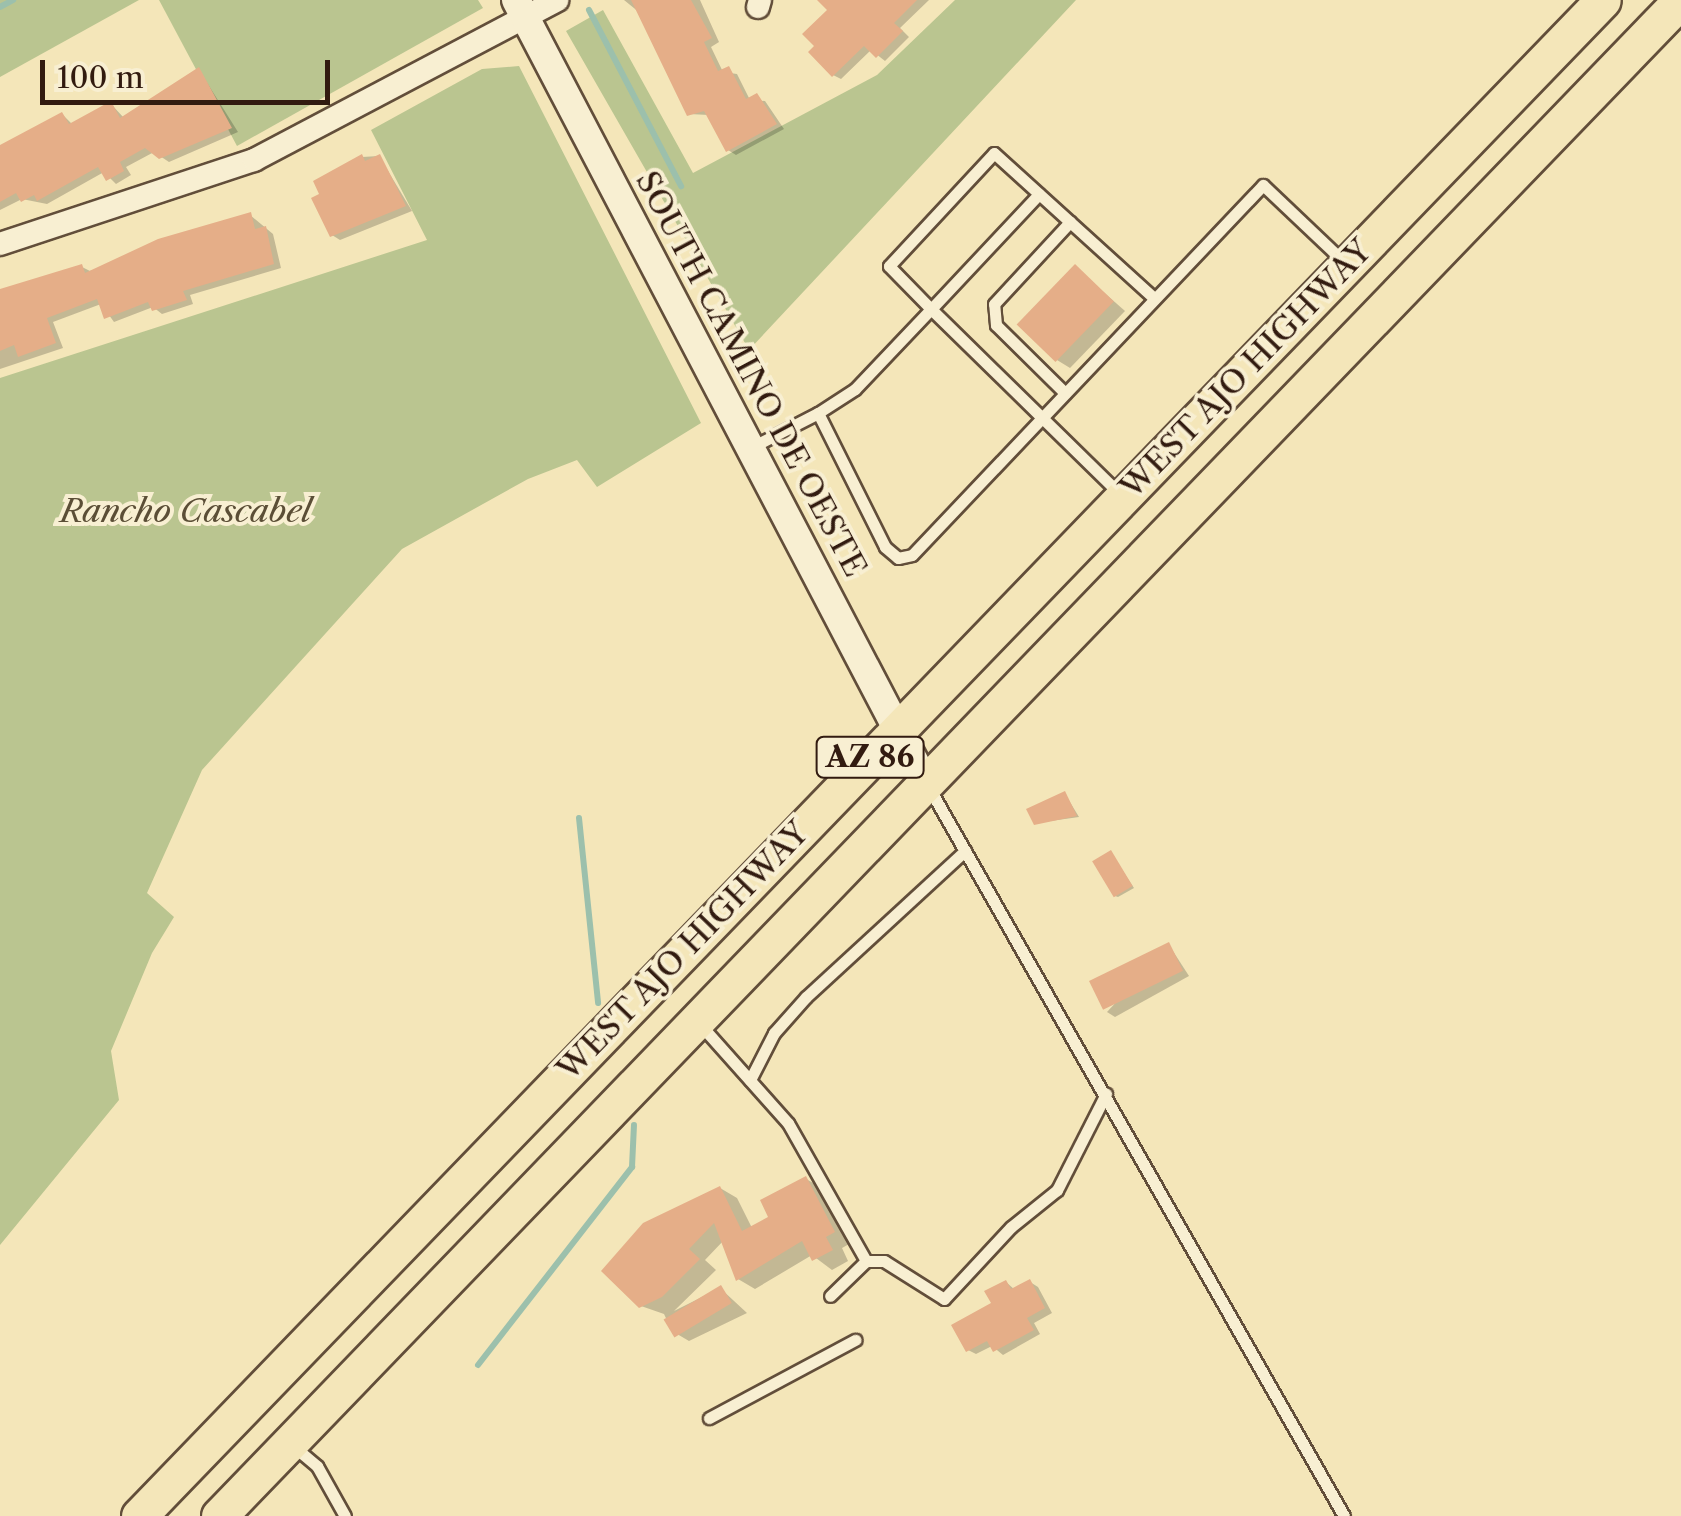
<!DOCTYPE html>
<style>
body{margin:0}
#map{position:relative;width:1681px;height:1516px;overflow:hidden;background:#f4e6b9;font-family:"Libre Caslon Text",serif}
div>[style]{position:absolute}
.green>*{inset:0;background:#bac590}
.shadow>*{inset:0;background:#0003}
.stream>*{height:6px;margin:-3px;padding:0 3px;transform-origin:3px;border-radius:3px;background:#9cc0ac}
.building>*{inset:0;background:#e5ae88;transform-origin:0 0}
.roads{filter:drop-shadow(2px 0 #624e3a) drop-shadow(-2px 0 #624e3a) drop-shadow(0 2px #624e3a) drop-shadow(0 -2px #624e3a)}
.service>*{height:11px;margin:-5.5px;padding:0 5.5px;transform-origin:5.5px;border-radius:5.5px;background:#f8efd2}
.minor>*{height:22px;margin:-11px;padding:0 11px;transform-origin:11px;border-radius:11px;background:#f8efd2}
.tertiary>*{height:28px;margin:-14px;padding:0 14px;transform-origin:14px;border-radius:14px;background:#f8efd2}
.primary>*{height:35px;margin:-17.5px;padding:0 17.5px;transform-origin:17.5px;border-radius:17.5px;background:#f4e6b9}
span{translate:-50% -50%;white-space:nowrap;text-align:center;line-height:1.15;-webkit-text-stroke:8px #f8efd2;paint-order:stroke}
.shield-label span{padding:2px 8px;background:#f8efd2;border:2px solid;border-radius:8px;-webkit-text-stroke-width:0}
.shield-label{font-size:30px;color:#321b10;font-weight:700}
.street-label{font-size:32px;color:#321b10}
.park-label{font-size:32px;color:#5b4e36;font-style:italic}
.scale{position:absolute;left:40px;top:60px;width:290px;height:45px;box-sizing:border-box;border:5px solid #321b10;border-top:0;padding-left:12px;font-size:30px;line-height:35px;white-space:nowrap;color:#321b10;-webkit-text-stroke:8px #f8efd2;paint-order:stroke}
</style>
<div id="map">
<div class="green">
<div style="clip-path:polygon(0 0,139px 0,0 77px)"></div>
<div style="clip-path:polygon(159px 0,478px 0,483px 8px,237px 146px)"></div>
<div style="clip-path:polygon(955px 0,1076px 0,749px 350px,566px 31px,603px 10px,693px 173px,877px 75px)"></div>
<div style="clip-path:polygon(519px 66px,701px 423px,597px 487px,577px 460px,528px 479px,402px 549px,202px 770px,147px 893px,174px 917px,152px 953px,111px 1051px,119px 1100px,0 1245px,0 378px,427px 240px,371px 130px,482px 69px)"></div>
</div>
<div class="shadow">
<div style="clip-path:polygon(624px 0,700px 0,719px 42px,711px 47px,723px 72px,737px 74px,750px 100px,765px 101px,784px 129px,736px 155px,728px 150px,709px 115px,689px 114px,640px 13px)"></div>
<div style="clip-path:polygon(840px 0,929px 0,900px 28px,909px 37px,885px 61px,871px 50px,841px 79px,833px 75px)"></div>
<div style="clip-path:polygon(199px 70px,238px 132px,169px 162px,154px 152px,126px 167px,131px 175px,116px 184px,104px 172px,47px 204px,22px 199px,0 210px,0 148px,62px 114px,73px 125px,111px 104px,124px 118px)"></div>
<div style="clip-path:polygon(379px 156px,412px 211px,340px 240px,332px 235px,362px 157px)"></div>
<div style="clip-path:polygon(250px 215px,273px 234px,281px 268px,190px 295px,193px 304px,162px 314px,153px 307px,114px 322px,101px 304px,53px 322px,63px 348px,0 369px,0 292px,82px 267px,90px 271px)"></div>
<div style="clip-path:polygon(1075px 267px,1125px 311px,1070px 368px,1057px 360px)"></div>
<div style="clip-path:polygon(1065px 794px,1079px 817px,1036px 823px)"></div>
<div style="clip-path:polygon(1111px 853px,1134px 888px,1118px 897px,1115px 896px)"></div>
<div style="clip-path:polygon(1169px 945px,1189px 976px,1115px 1017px,1107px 1012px)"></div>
<div style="clip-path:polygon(806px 1179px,824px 1189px,851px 1243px,842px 1248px,848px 1261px,832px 1270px,812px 1255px,755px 1289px,738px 1279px,725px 1239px,705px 1260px,716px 1270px,674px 1311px,720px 1288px,747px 1313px,689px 1341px,672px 1331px,664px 1314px,641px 1306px,720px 1188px,737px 1198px,752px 1228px,772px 1218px)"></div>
<div style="clip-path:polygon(1006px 1282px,1015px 1290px,1030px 1282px,1038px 1287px,1052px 1313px,1034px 1323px,1040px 1334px,1003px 1355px,992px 1346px,976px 1354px,968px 1350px)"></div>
</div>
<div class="stream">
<div style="left:0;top:7px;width:15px;rotate:-28deg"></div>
<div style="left:589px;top:10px;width:199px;rotate:62.4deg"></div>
<div style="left:579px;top:818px;width:186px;rotate:84.1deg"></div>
<div style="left:478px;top:1365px;width:251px;rotate:-52.1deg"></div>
<div style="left:632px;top:1167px;width:42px;rotate:-87.3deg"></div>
</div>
<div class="building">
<div style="clip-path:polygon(631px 0,691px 0,712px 38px,704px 42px,718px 71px,729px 66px,746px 99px,757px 93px,777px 124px,726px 152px,704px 111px,687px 116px)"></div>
<div style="clip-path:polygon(817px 0,917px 0,894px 23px,903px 31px,876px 58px,864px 46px,832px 77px,808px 52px,814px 46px,802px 34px,827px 10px)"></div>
<div style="clip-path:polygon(199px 67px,232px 128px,159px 159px,145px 148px,120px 162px,124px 171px,106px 181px,98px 167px,37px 201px,34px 195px,21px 202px,16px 193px,0 202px,0 145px,62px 112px,69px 124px,111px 101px,120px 118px)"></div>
<div style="clip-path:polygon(362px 154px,365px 161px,380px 154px,406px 206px,330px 237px,311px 198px,319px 194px,313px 181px)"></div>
<div style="clip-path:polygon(251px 212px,255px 229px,266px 226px,274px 264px,183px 291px,187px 300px,152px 311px,148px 302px,104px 319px,97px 299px,47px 318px,56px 343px,18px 357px,14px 345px,0 351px,0 289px,82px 264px,85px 273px,158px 239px)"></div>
<div style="left:1075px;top:264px;width:54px;height:84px;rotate:44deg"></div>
<div style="clip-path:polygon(1065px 791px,1077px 816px,1034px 825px,1026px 809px)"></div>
<div style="left:1111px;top:850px;width:42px;height:22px;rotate:59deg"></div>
<div style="left:1169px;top:942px;width:32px;height:89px;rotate:64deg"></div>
<div style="clip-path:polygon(806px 1176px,835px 1232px,826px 1237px,833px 1250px,812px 1261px,802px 1241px,736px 1281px,714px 1223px,689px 1249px,700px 1259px,662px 1297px,639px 1308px,601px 1271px,643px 1223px,720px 1186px,742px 1231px,768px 1217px,760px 1200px)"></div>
<div style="clip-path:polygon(1030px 1279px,1045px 1308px,1027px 1318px,1034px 1330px,993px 1352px,987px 1341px,966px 1352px,951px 1325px,991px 1303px,984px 1291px,1006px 1280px,1011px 1289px)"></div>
<div style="left:721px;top:1285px;width:21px;height:67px;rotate:59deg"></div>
</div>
<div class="roads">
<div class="service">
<div style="left:1039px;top:194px;width:158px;rotate:133.2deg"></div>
<div style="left:931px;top:309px;width:60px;rotate:-134.3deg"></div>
<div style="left:889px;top:266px;width:154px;rotate:-47.1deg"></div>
<div style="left:994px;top:153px;width:216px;rotate:42.2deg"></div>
<div style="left:1065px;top:393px;width:97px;rotate:-135.4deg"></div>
<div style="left:996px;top:325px;width:21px;rotate:-95deg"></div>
<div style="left:994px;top:304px;width:112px;rotate:-47.2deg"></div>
<div style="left:818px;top:413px;width:44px;rotate:-33deg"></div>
<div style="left:855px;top:389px;width:110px;rotate:-46.5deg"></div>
<div style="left:931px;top:309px;width:266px;rotate:44.4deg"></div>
<div style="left:750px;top:448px;width:76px;rotate:-27.2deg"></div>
<div style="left:818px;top:413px;width:150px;rotate:63.4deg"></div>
<div style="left:885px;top:547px;width:17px;rotate:40deg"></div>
<div style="left:898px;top:558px;width:14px;rotate:-12deg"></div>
<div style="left:912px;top:555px;width:510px;rotate:-46.51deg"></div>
<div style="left:1263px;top:185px;width:112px;rotate:43.5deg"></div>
<div style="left:928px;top:786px;width:840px;rotate:60.32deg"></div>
<div style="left:698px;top:1022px;width:135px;rotate:48.3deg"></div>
<div style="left:788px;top:1123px;width:159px;rotate:60.5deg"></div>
<div style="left:866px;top:1261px;width:50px;rotate:135.8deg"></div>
<div style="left:750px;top:1080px;width:53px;rotate:-62.9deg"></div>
<div style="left:774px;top:1033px;width:48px;rotate:-48.4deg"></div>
<div style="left:806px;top:997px;width:216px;rotate:-42.6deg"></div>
<div style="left:866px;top:1261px;width:18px"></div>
<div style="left:884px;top:1261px;width:71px;rotate:32.3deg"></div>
<div style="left:944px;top:1299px;width:98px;rotate:-47.1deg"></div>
<div style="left:1011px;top:1227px;width:59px;rotate:-38.8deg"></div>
<div style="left:1057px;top:1190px;width:108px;rotate:-63deg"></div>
<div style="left:709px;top:1418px;width:166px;rotate:-28.1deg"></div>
<div style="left:292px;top:1445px;width:33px;rotate:40deg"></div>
<div style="left:317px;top:1466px;width:57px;rotate:60.8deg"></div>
</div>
<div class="minor">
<div style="left:758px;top:7px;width:7px;rotate:-74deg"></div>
<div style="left:0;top:244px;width:268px;rotate:-18.3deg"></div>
<div style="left:254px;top:160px;width:343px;rotate:-27.8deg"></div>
</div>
<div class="tertiary">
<div style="left:516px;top:0;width:880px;rotate:62.39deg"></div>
</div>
<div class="primary">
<div style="left:139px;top:1516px;width:2107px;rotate:-46deg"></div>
<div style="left:219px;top:1516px;width:2106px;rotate:-46.04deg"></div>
</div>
</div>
<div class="shield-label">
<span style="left:870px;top:757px">AZ 86</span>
</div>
<div class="street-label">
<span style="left:1246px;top:369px;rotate:-46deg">WEST AJO HIGHWAY</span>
<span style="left:751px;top:374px;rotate:62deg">SOUTH CAMINO DE OESTE</span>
<span style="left:683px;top:951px;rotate:-46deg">WEST AJO HIGHWAY</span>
</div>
<div class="park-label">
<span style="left:186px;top:511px">Rancho Cascabel</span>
</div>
<div class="scale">100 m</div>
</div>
